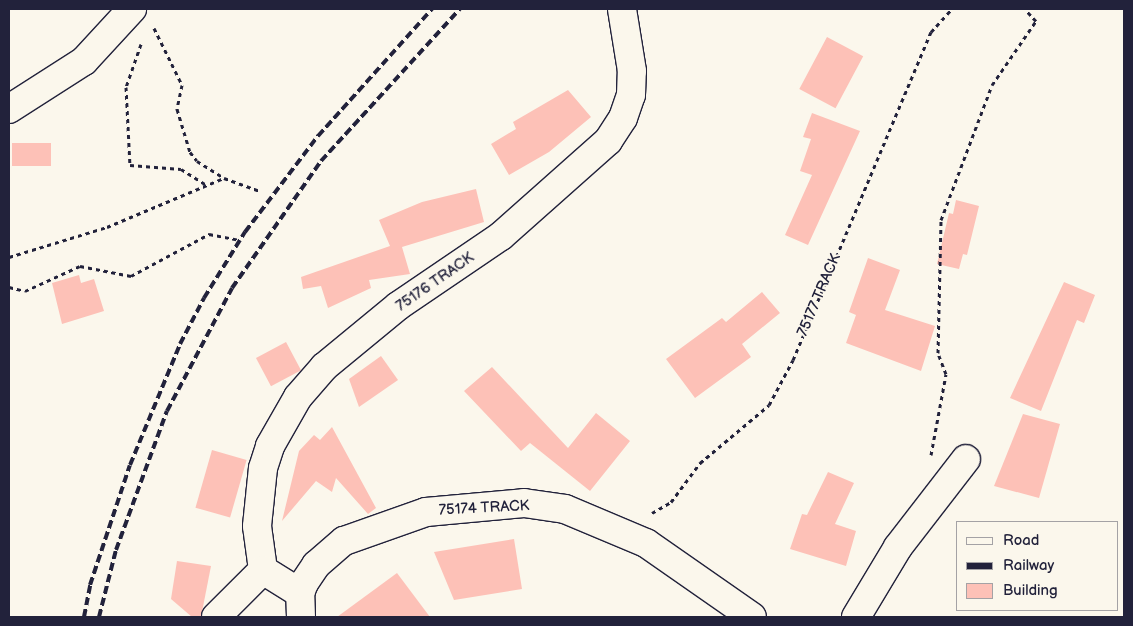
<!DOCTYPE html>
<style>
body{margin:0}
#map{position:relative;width:1133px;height:626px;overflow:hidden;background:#fbf7ec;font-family:"Balsamiq Sans",sans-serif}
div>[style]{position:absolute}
.building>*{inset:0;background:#fdc1b7;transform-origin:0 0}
.path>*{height:3px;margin-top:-1.5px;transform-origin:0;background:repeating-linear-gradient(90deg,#22223b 0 4px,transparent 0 8px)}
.roads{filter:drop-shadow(1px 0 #22223b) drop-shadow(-1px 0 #22223b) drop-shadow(0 1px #22223b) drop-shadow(0 -1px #22223b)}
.minor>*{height:28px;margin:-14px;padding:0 14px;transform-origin:14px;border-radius:14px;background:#fbf7ec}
.rail>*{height:4px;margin-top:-2px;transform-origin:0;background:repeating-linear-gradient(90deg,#22223b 0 8px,transparent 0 12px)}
span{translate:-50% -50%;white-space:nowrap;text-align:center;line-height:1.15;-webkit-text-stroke:4px #fbf7ec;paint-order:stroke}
.street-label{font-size:15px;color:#22223b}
.frame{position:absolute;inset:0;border:10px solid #22223b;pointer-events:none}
.legend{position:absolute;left:956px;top:521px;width:162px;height:90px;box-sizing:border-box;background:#fbf7ec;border:1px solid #a4a2a5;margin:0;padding:6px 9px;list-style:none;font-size:15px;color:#22223b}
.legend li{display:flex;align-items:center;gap:10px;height:25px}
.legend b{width:25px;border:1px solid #a4a2a5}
</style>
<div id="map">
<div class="building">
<div style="left:827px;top:37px;width:41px;height:59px;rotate:28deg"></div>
<div style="clip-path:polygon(568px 90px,591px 117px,549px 152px,509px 175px,491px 144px,516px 129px,513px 122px)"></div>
<div style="clip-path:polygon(812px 113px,860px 131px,808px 245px,785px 235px,812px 175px,800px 171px,811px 139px,803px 137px)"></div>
<div style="left:51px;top:143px;width:23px;height:39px;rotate:90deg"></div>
<div style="clip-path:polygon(476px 189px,484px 222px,402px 247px,410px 274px,369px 280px,371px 288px,328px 308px,321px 286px,303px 289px,301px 277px,390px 246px,379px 220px,422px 202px)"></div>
<div style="clip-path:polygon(956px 200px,979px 206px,967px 255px,963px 254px,959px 269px,937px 264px,949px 213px,953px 214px)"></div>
<div style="clip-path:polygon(868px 258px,900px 270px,885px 310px,935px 326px,921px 371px,846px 343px,856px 315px,849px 312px)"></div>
<div style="clip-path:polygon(79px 275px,81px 283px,94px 279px,104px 311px,62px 324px,52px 283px)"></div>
<div style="clip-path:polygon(1064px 282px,1095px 295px,1084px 323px,1077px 320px,1041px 411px,1010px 398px)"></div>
<div style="clip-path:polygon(762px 292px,780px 313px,742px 344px,751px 357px,695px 398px,666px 359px,722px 318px,726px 322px)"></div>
<div style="left:286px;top:342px;width:32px;height:34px;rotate:62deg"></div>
<div style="clip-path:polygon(381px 356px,398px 380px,359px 407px,349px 379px)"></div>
<div style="clip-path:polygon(492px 367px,568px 448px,596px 413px,630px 441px,590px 491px,530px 443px,521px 451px,464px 391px)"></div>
<div style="clip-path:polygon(1023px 414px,1060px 424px,1039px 498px,994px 486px)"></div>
<div style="clip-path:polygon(332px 427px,376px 508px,368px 514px,336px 478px,332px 492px,316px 481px,282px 521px,299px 451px,314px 435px,320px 440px)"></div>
<div style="left:212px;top:450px;width:36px;height:60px;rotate:16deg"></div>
<div style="clip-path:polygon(828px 472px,854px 483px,835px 524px,856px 531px,846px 566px,790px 549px,802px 514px,807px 515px)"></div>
<div style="clip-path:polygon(514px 539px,522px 589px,454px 600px,434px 552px)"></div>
<div style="clip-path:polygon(177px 561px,211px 566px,201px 617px,192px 617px,171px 599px)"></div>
<div style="clip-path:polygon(397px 573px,430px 617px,337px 617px)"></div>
</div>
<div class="path">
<div style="left:154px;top:28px;width:64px;rotate:63.8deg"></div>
<div style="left:182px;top:85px;width:25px;rotate:102deg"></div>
<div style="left:177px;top:109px;width:45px;rotate:73.2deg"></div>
<div style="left:190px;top:152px;width:11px;rotate:52deg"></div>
<div style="left:197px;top:161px;width:32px;rotate:32deg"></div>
<div style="left:141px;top:44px;width:46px;rotate:109.2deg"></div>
<div style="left:126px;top:87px;width:78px;rotate:87.1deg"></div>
<div style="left:130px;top:165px;width:51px;rotate:4.5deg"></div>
<div style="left:181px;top:169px;width:31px;rotate:32deg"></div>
<div style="left:9px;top:257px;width:102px;rotate:-17deg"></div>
<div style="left:107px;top:227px;width:127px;rotate:-22.7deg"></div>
<div style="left:224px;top:178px;width:38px;rotate:20deg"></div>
<div style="left:9px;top:287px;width:16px;rotate:14deg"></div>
<div style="left:25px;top:291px;width:60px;rotate:-24.4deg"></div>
<div style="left:80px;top:266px;width:52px;rotate:11.1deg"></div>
<div style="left:131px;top:276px;width:89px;rotate:-28.3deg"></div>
<div style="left:209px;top:234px;width:32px;rotate:11deg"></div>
<div style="left:931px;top:455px;width:82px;rotate:-79.5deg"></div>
<div style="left:946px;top:374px;width:22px;rotate:-111deg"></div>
<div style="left:938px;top:353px;width:133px;rotate:-88.7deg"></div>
<div style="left:941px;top:220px;width:144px;rotate:-69.3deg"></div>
<div style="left:992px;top:85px;width:78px;rotate:-55.5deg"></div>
<div style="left:1036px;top:21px;width:16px;rotate:-133deg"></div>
<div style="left:652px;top:513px;width:22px;rotate:-30deg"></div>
<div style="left:671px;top:502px;width:49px;rotate:-53.4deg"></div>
<div style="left:700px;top:463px;width:90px;rotate:-40deg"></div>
<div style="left:769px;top:405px;width:51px;rotate:-61.9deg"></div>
<div style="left:793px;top:360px;width:356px;rotate:-67.2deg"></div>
<div style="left:931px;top:32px;width:31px;rotate:-48deg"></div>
</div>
<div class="roads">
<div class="minor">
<div style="left:9px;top:109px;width:89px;rotate:-32.6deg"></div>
<div style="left:84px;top:61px;width:71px;rotate:-47.3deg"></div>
<div style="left:263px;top:570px;width:44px;rotate:-97.8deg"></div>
<div style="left:257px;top:526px;width:58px;rotate:-84.1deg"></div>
<div style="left:263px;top:468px;width:23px;rotate:-72deg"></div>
<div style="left:270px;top:446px;width:56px;rotate:-60.3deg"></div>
<div style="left:298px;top:397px;width:40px;rotate:-49deg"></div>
<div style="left:324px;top:367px;width:96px;rotate:-39.5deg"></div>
<div style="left:398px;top:306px;width:125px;rotate:-34.2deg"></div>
<div style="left:501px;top:236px;width:143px;rotate:-41.6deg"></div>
<div style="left:608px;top:141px;width:27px;rotate:-57deg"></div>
<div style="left:623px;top:118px;width:24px;rotate:-71deg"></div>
<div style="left:631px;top:95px;width:24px;rotate:-88deg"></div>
<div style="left:632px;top:71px;width:63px;rotate:-99.2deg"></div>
<div style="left:216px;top:617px;width:66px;rotate:-45deg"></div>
<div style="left:263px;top:570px;width:44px;rotate:31.9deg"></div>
<div style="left:301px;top:617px;width:24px;rotate:-92deg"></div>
<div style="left:300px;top:593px;width:11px;rotate:-68deg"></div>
<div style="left:304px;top:583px;width:22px;rotate:-56deg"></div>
<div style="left:316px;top:565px;width:37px;rotate:-41deg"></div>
<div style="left:344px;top:541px;width:87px;rotate:-19.5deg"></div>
<div style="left:426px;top:512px;width:98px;rotate:-5.2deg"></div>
<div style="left:524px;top:503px;width:41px;rotate:8.3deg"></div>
<div style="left:565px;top:509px;width:88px;rotate:22.8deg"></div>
<div style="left:646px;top:543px;width:129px;rotate:34.9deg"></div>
<div style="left:856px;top:617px;width:82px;rotate:-59deg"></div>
<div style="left:898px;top:547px;width:111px;rotate:-52.3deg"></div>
</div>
</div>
<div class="rail">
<div style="left:84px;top:617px;width:33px;rotate:-79deg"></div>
<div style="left:90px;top:585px;width:126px;rotate:-71.6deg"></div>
<div style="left:130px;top:465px;width:131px;rotate:-67.5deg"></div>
<div style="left:180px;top:344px;width:52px;rotate:-62.4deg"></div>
<div style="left:204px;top:298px;width:78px;rotate:-58.2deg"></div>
<div style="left:245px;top:232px;width:121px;rotate:-52.8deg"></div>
<div style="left:318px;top:136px;width:171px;rotate:-48.1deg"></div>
<div style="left:99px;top:617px;width:69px;rotate:-75.8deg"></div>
<div style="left:116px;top:550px;width:148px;rotate:-69.9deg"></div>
<div style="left:167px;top:411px;width:139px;rotate:-62.1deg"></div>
<div style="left:232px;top:288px;width:155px;rotate:-55deg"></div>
<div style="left:321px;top:161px;width:206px;rotate:-47.6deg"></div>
</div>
<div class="street-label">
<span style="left:435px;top:282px;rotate:-35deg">75176 TRACK</span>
<span style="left:819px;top:295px;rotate:-67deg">75177 TRACK</span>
<span style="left:484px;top:508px;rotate:-3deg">75174 TRACK</span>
</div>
<div class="frame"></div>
<ul class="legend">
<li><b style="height:6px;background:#fbf7ec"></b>Road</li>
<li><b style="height:6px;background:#22223b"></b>Railway</li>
<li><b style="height:14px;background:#fdc1b7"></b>Building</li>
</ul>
</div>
